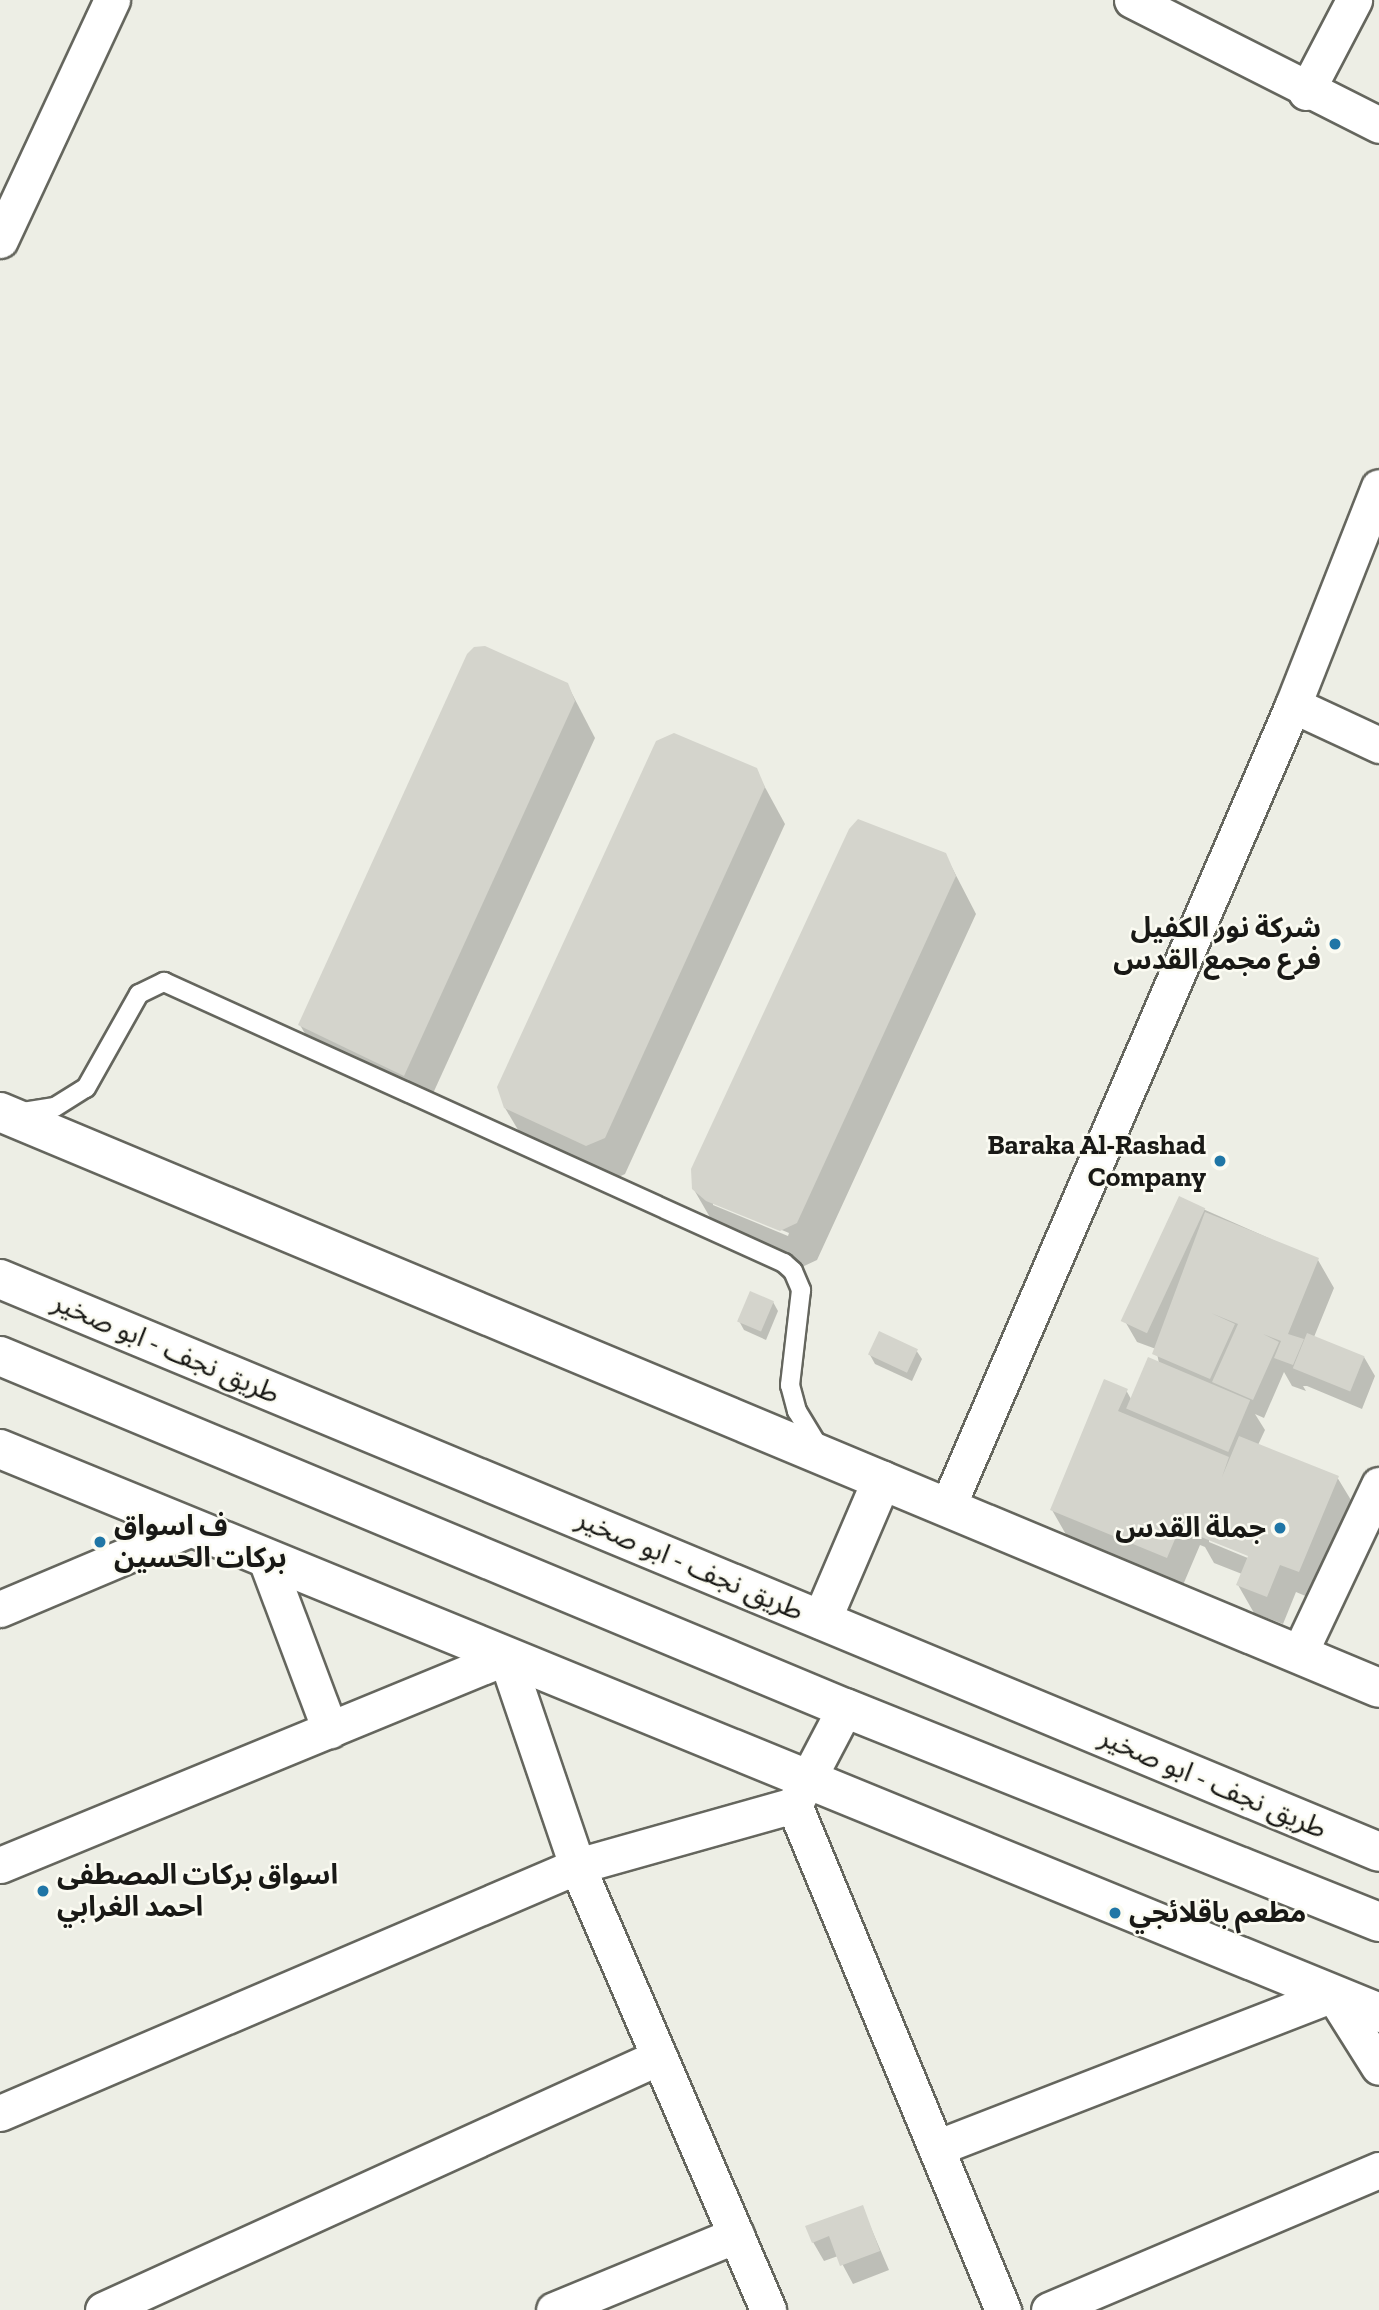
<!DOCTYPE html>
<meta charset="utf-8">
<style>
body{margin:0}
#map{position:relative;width:1379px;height:2310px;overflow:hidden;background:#edeee5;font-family:"Zilla Slab","Noto Sans Arabic",serif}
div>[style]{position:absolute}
.shadow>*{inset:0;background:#0003}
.building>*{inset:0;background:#d4d4cc;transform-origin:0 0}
.roads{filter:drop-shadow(2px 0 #65665e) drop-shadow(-2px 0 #65665e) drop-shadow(0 2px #65665e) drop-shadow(0 -2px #65665e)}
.service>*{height:18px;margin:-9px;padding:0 9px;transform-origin:9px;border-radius:9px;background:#fff}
.minor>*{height:35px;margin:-17.5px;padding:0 17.5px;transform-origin:17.5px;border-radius:17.5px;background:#fff}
.secondary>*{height:38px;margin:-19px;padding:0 19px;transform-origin:19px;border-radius:19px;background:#fff}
.trunk>*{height:38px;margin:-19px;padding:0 19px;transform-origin:19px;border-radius:19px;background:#fff}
.dots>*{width:19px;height:19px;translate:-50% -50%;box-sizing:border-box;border:4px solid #fbfbf2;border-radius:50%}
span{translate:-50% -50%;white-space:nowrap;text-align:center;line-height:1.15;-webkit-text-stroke:5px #fbfbf2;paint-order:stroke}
.poi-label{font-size:28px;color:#191916;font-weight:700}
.right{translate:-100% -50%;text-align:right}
.left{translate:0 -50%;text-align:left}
.street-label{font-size:28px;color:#191916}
</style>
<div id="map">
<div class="shadow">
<div style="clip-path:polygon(567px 684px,595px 738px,425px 1111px,321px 1061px,300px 1025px)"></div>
<div style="clip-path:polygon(755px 769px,785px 824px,625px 1174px,608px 1182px,527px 1145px,505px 1108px)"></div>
<div style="clip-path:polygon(evenodd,859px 821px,945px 854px,976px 914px,817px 1260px,802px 1267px,729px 1237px,715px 1226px,693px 1188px,859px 821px,713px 1201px,789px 1233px,788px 1236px,713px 1205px,713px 1201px)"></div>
<div style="clip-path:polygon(evenodd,1203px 1209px,1318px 1260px,1334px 1288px,1314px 1337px,1364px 1357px,1375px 1376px,1362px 1409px,1307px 1386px,1303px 1386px,1306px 1391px,1292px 1386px,1284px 1372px,1264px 1418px,1255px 1414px,1265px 1430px,1258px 1445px,1337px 1477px,1354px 1505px,1315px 1600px,1296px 1592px,1283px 1624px,1254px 1613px,1238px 1585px,1242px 1574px,1214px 1563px,1205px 1547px,1200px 1545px,1183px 1585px,1068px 1538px,1052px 1510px,1126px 1390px,1131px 1399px,1159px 1363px,1156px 1349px,1137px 1342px,1126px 1323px,1203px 1209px,1209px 1538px,1256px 1558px,1255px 1561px,1209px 1542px,1209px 1538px)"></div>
<div style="clip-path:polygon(773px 1302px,778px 1311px,766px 1340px,744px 1330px,739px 1321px)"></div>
<div style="clip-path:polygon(916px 1350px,922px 1359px,912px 1381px,875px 1364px,870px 1355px)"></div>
<div style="clip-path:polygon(862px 2207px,889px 2270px,853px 2284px,838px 2256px,824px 2261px,813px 2242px)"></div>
</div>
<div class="building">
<div style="clip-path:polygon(485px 646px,568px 683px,575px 701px,404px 1076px,298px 1025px,467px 654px,474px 647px)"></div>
<div style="clip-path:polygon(674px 733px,757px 768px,765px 787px,605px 1138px,586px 1146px,504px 1108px,497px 1087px,656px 741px)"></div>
<div style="clip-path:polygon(858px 819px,946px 853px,956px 876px,797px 1223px,780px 1231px,706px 1201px,692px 1189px,691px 1169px,849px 829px)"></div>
<div style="left:1179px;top:1196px;width:29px;height:138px;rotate:25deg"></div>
<div style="clip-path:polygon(1205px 1212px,1319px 1258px,1288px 1334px,1304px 1339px,1293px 1365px,1274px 1358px,1281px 1341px,1263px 1334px,1279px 1342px,1253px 1400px,1212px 1382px,1238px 1324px,1211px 1313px,1235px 1324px,1210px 1379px,1152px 1354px)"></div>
<div style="left:750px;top:1291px;width:26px;height:33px;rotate:23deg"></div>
<div style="left:879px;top:1331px;width:43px;height:26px;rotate:25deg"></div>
<div style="left:1307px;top:1333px;width:62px;height:38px;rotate:22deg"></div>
<div style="left:1148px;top:1357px;width:111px;height:56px;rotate:23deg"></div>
<div style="clip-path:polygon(1104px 1379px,1128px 1389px,1118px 1411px,1229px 1457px,1222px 1477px,1239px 1436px,1339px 1476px,1299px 1572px,1280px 1565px,1267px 1597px,1236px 1585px,1248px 1556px,1196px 1535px,1201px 1524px,1184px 1518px,1167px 1558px,1050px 1510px)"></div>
<div style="clip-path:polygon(863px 2205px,880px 2251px,840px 2266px,829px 2236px,812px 2243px,805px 2226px)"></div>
</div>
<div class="roads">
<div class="service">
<div style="left:23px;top:1112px;width:32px;rotate:-9deg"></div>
<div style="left:55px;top:1107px;width:36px;rotate:-32deg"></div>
<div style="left:86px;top:1088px;width:108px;rotate:-60.6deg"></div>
<div style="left:139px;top:994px;width:28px;rotate:-26deg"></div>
<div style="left:164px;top:982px;width:681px;rotate:24.38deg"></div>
<div style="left:784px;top:1263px;width:12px;rotate:42deg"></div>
<div style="left:793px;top:1271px;width:21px;rotate:67deg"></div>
<div style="left:801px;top:1290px;width:96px;rotate:96.6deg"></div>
<div style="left:790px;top:1385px;width:27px;rotate:75deg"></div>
<div style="left:797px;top:1411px;width:42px;rotate:58.6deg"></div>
</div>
<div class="minor">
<div style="left:1132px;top:0;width:277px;rotate:26.8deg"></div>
<div style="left:1306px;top:92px;width:104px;rotate:-62.4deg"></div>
<div style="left:0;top:240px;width:265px;rotate:-65deg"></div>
<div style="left:1293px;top:705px;width:95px;rotate:24.9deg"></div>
<div style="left:947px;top:1508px;width:874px;rotate:-66.69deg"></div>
<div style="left:1293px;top:705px;width:234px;rotate:-68.5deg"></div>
<div style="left:265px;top:1557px;width:185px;rotate:69.4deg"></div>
<div style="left:0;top:1609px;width:208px;rotate:-22.9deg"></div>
<div style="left:1299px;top:1654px;width:187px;rotate:-64.7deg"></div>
<div style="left:845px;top:1708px;width:110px;rotate:117.7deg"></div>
<div style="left:794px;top:1805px;width:547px;rotate:67.52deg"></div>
<div style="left:0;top:1865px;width:547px;rotate:-22.35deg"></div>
<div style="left:506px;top:1657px;width:221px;rotate:71.2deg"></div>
<div style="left:577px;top:1866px;width:483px;rotate:66.7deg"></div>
<div style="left:0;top:2113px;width:628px;rotate:-23.17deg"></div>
<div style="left:577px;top:1866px;width:225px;rotate:-15.7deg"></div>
<div style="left:936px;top:2148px;width:426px;rotate:-21.2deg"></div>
<div style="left:1333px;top:1994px;width:86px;rotate:57.8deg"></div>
<div style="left:103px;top:2310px;width:611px;rotate:-24.47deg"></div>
<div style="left:554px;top:2310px;width:197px;rotate:-22.4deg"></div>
<div style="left:1049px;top:2310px;width:358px;rotate:-23deg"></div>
</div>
<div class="secondary">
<div style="left:0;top:1112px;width:1494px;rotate:22.67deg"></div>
<div style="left:0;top:1449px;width:1490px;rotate:22.24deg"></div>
</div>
<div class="trunk">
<div style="left:0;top:1279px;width:1493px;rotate:22.56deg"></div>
<div style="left:0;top:1356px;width:915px;rotate:22.62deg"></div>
<div style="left:845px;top:1708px;width:575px;rotate:21.84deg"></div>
<div style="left:822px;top:1620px;width:152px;rotate:-66.8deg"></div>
</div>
</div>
<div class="dots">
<div style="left:1335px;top:944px;background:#2076a6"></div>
<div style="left:1220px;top:1161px;background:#2076a6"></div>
<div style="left:1280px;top:1528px;background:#2076a6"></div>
<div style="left:100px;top:1542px;background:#2076a6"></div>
<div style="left:43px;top:1891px;background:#2076a6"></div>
<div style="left:1115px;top:1913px;background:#2076a6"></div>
</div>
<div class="poi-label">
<span class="right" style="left:1321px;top:944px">شركة نور الكفيل<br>فرع مجمع القدس</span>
<span class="right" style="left:1206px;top:1161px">Baraka Al-Rashad<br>Company</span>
<span class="left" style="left:114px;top:1542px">ف اسواق<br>بركات الحسين</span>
<span class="right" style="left:1266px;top:1528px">جملة القدس</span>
<span class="left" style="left:57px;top:1891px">اسواق بركات المصطفى<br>احمد الغرابي</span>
<span class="left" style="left:1129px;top:1913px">مطعم باقلائجي</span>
</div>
<div class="street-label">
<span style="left:166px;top:1348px;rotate:23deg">طريق نجف - ابو صخير</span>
<span style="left:690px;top:1565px;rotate:23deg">طريق نجف - ابو صخير</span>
<span style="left:1213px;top:1783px;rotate:23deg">طريق نجف - ابو صخير</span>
</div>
</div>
